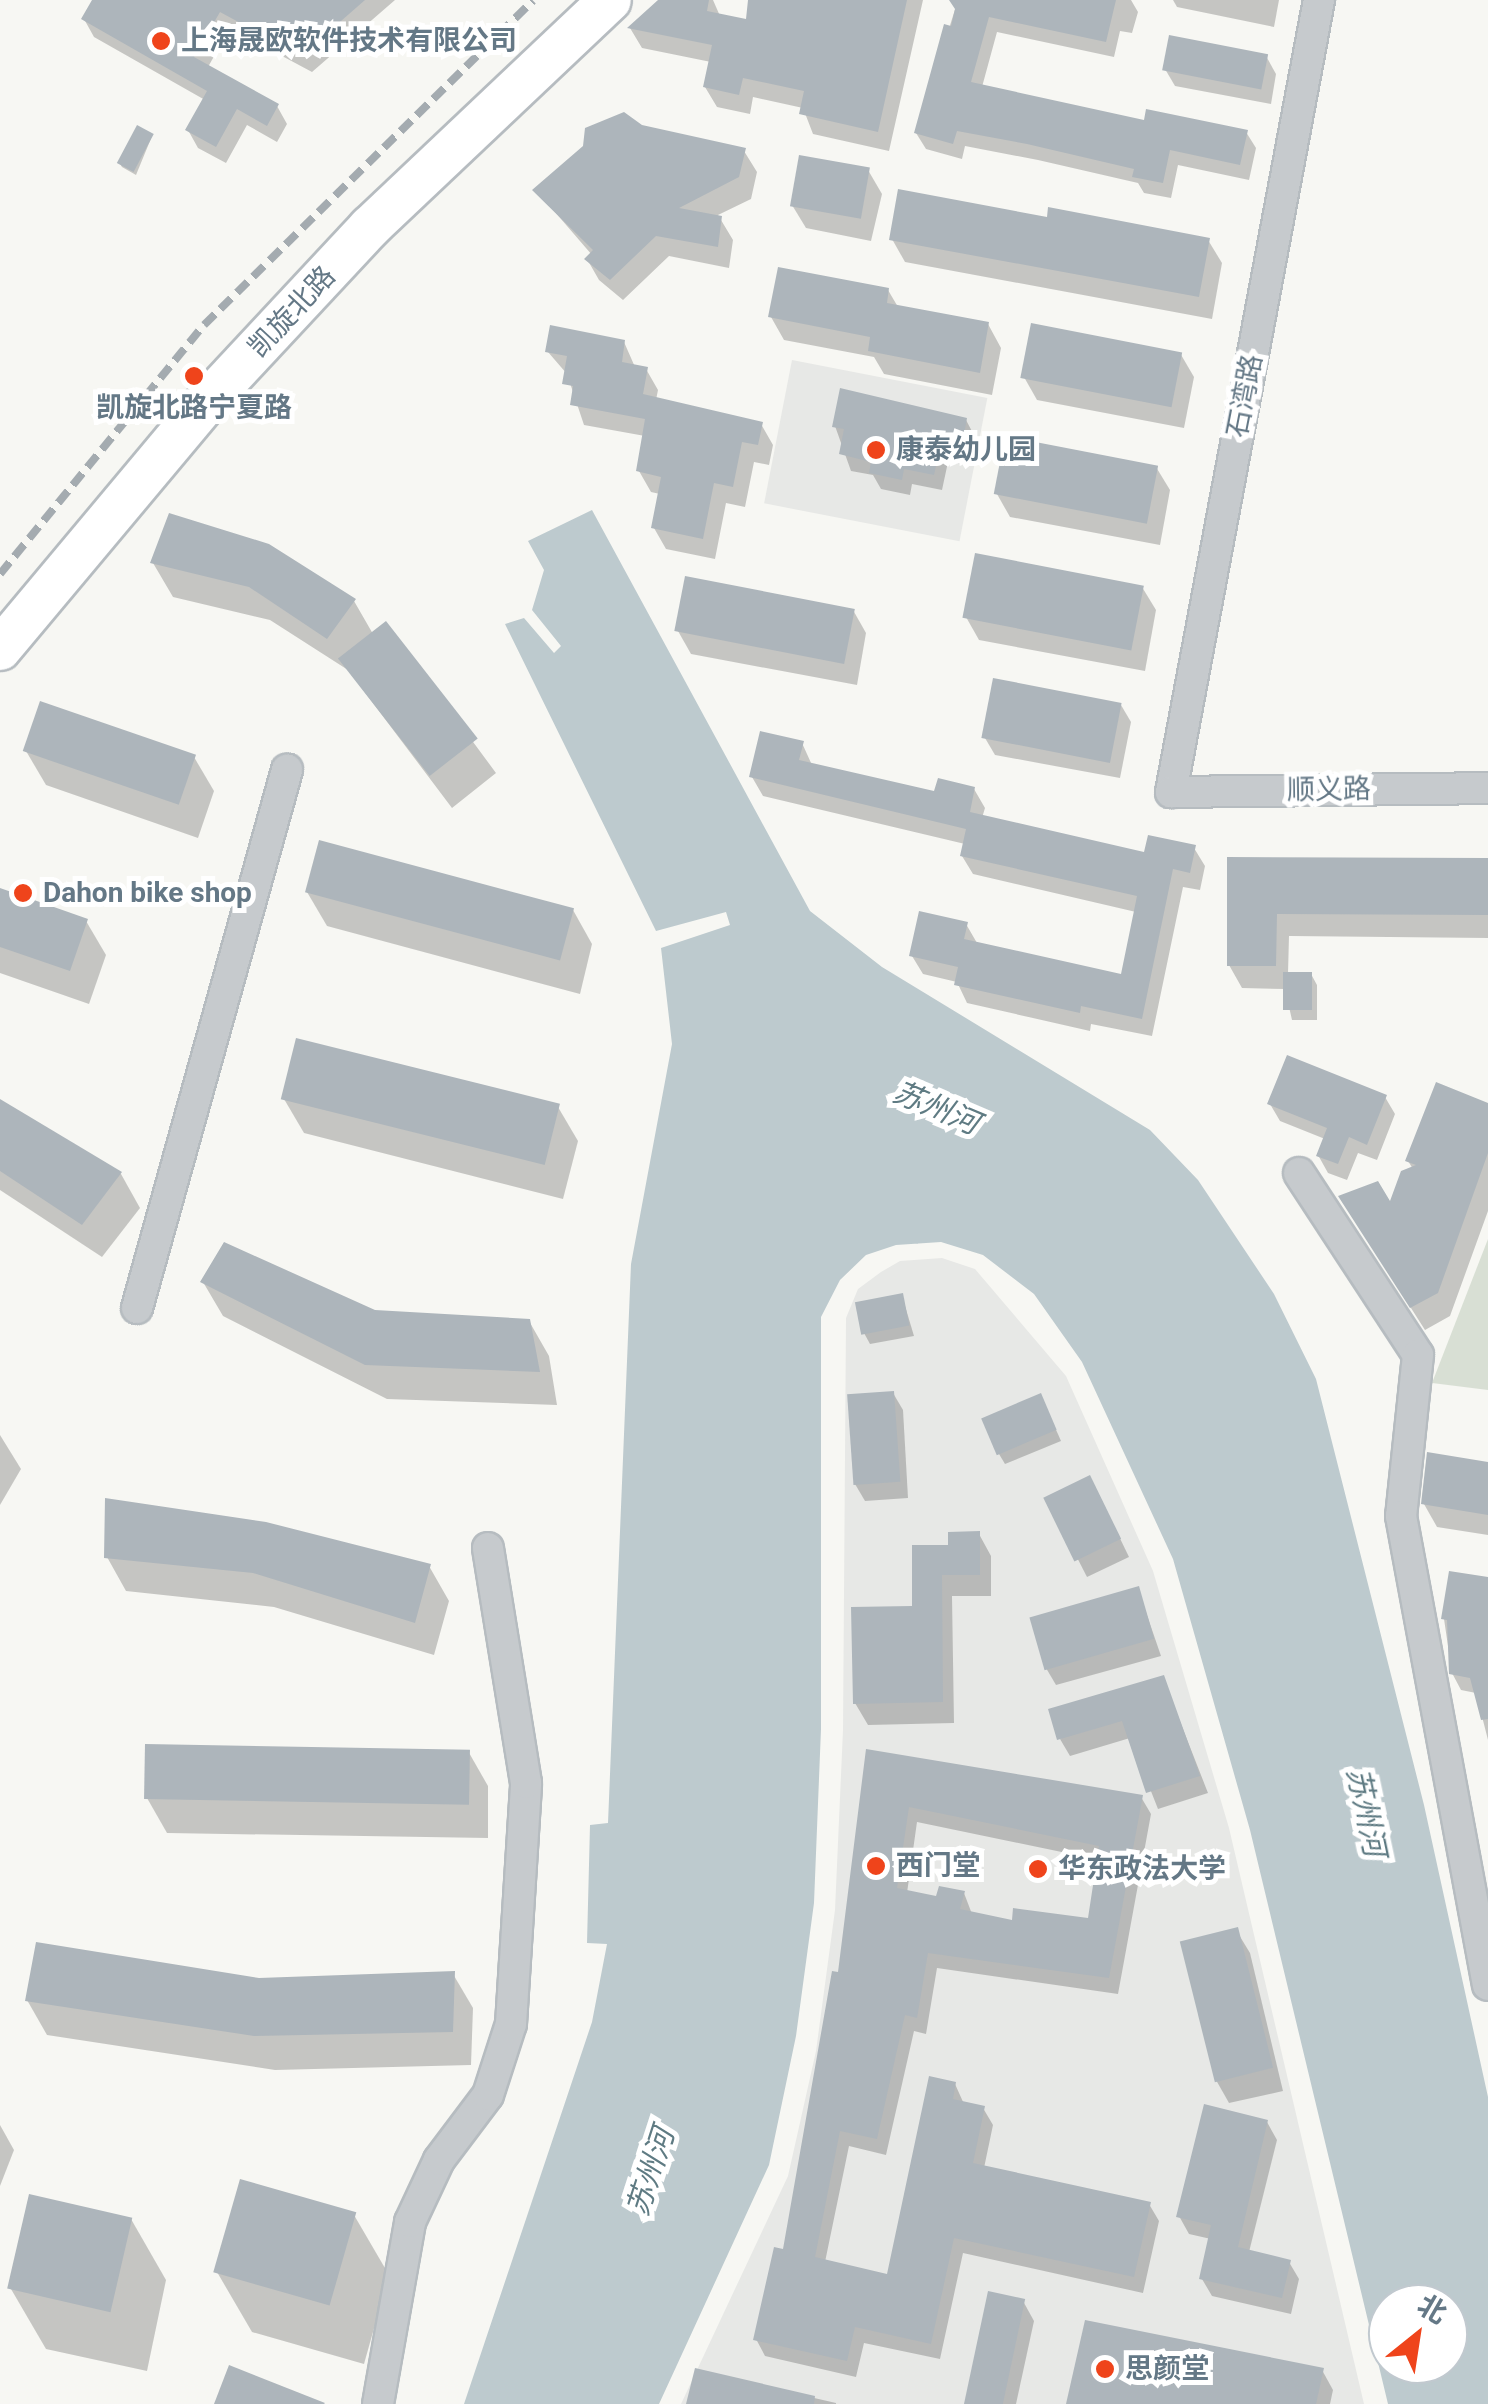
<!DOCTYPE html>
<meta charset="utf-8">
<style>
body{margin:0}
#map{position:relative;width:1488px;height:2404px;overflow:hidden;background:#f7f7f3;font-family:Roboto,"Noto Sans SC",sans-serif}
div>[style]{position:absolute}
.built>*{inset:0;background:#e7e8e6;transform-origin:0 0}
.green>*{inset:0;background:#d8dfd4}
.water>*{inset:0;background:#bdcace}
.shadow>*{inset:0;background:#0003}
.building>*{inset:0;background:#adb5bb;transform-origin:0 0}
.roads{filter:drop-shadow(2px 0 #b6bcc0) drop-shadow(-2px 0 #b6bcc0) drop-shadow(0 2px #b6bcc0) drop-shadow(0 -2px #b6bcc0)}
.street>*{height:30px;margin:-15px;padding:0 15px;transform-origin:15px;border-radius:15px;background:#c6cacd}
.secondary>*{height:42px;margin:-21px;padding:0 21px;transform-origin:21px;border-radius:21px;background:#fff}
.rail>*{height:8px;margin-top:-4px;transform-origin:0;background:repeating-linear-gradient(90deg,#a4abb0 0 15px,transparent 0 23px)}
.dots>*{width:28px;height:28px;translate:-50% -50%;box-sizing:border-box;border:5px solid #fff;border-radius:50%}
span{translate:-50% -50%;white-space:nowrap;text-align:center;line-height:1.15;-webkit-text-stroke:10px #fff;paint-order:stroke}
.poi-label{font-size:28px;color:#647886;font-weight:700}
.left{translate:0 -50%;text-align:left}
.street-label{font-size:28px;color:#647886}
.water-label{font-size:30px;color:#5f7b83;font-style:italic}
.north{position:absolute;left:1368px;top:2284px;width:100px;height:100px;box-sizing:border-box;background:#fff;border:2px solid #c1c9cf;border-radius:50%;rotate:30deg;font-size:28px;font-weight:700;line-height:40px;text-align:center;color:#647886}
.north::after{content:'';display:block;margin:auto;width:35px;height:45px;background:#ef441b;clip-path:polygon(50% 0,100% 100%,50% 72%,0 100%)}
</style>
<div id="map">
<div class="built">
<div style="left:792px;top:360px;width:199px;height:146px;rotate:11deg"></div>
<div style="clip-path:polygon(942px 1258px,975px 1269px,1066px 1376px,1153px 1571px,1229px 1828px,1364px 2404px,681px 2404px,788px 2176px,816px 2051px,835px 1910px,843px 1730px,846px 1318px,858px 1289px,881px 1272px,900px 1261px)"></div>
</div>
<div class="green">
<div style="clip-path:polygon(1488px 1239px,1488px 1390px,1432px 1383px)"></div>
</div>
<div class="water">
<div style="clip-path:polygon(evenodd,592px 510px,810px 911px,882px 967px,1150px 1130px,1198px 1180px,1274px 1294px,1316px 1379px,1424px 1805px,1488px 2097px,1488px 2404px,1388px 2404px,1250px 1830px,1173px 1559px,1082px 1362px,1034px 1294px,983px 1255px,941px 1242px,896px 1245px,866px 1255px,840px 1280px,821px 1317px,821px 1729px,814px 1903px,796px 2036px,769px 2165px,659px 2404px,464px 2404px,592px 2022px,607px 1944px,587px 1943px,590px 1825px,608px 1823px,631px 1264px,672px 1044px,661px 948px,730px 925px,726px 912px,656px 931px,505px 624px,524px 618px,554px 653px,561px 646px,532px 610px,544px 570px,528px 541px,592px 510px,1388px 2304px,1448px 2304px,1448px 2364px,1388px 2364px,1388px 2304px)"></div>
</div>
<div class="shadow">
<div style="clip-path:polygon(95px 0,395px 0,312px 72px,230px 28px,208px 67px,277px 106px,287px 124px,277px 142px,247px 125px,226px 163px,198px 148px,188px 130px,205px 100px,94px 37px,84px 19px)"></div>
<div style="clip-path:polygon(662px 0,713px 0,720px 16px,791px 32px,798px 0,923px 0,889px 151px,813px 134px,803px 108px,753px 97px,750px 114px,717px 107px,705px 87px,711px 62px,642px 48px,630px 28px)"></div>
<div style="clip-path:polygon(958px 0,1131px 0,1138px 12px,1132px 33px,1120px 31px,1114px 57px,997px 32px,982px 87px,1146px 123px,1246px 132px,1256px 148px,1249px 180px,1178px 165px,1171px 198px,1144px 193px,1138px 183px,1038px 160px,965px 146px,962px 159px,926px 149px,916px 133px)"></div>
<div style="clip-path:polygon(1173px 0,1279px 0,1274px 27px,1177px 7px)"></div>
<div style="clip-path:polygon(1266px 56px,1276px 74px,1271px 104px,1175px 86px,1165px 69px)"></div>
<div style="clip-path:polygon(641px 128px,744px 151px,757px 172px,751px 199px,718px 215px,733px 240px,729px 268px,669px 256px,623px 300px,599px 280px,587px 259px,592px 255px,536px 190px,585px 148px)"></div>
<div style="clip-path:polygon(152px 136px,136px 175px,122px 167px,119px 162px)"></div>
<div style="clip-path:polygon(868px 170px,882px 194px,871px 241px,806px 228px,792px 205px)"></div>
<div style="clip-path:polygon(1049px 220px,1208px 240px,1222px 263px,1212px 319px,905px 262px,892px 239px)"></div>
<div style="clip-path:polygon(888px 290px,898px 307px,988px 324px,1001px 348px,992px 395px,884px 374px,874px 357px,784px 340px,771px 317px)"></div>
<div style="clip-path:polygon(624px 342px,635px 367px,646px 369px,658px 390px,656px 400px,761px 424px,773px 445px,769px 465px,754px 462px,745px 507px,726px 503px,715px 559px,666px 549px,654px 528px,660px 494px,651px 492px,639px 471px,645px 436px,584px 425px,567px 374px,548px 352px)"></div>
<div style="clip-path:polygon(1180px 353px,1194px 377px,1184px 428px,1037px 400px,1024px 377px)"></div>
<div style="clip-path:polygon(966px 420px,975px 437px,970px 466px,948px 462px,942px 490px,912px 484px,910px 495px,881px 489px,873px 475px,851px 471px,835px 426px)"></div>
<div style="clip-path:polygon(1156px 467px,1170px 490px,1160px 545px,1010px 517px,997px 494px)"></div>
<div style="clip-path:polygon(153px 563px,354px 601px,373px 634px,386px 624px,496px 773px,452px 808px,348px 670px,270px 620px,173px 597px)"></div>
<div style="clip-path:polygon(1142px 587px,1156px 610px,1145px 671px,979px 640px,966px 617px)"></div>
<div style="clip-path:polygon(853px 610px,866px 633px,857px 685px,691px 654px,678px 631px)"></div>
<div style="clip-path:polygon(1121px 705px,1131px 722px,1120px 778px,995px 755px,985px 738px)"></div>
<div style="clip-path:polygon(802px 743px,812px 765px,936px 794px,974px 789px,985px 808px,982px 818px,1146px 855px,1194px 848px,1205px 866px,1200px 890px,1183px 887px,1152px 1036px,1091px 1024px,1090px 1031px,967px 1003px,957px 982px,923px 974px,912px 956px,966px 924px,977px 943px,1123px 977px,1136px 912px,973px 874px,962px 856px,965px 844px,763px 796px,752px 777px)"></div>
<div style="clip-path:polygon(26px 751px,194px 757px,214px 791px,198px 838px,46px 785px)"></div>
<div style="clip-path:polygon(1229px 859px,1488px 861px,1488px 938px,1289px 936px,1288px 974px,1311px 974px,1317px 985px,1317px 1020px,1292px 1020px,1285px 989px,1242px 988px,1229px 965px)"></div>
<div style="clip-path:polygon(0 891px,86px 921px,106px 955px,89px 1004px,0 973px)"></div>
<div style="clip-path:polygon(307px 892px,573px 910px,592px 944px,580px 994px,327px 926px)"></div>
<div style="clip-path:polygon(1385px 1097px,1395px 1114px,1377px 1160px,1358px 1153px,1347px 1180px,1328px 1173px,1318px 1155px,1325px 1139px,1280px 1121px,1270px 1104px)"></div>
<div style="clip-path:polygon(284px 1099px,558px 1107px,578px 1141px,563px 1199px,304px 1133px)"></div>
<div style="clip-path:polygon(0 1102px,121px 1174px,140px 1208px,102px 1257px,0 1190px)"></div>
<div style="clip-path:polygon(1488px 1105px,1488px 1211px,1450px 1316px,1425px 1330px,1355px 1220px,1390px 1207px,1413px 1169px,1408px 1161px)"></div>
<div style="clip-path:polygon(203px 1282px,374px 1312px,529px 1321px,549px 1356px,557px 1405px,387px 1399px,223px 1316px)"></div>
<div style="clip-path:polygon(902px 1296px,914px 1336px,870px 1344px,864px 1333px)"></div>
<div style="clip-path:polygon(893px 1393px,903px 1410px,908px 1498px,865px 1501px,855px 1484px)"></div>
<div style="clip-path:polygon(1046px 1407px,1061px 1441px,1005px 1464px,999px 1454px)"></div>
<div style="clip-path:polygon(0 1435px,21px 1469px,0 1505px)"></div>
<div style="clip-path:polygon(1488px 1465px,1488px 1535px,1437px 1527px,1424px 1504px)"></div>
<div style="clip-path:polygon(1099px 1495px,1129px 1557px,1087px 1577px,1047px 1499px)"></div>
<div style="clip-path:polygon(979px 1534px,991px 1556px,991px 1596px,952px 1596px,954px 1723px,868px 1725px,855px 1703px,951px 1547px)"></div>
<div style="clip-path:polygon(107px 1557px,429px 1566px,449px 1601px,434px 1655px,274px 1607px,126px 1591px)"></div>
<div style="clip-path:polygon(1488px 1580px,1488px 1740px,1476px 1693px,1461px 1690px,1452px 1673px,1444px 1619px)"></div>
<div style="clip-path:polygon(1138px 1589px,1161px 1656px,1056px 1685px,1046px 1668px)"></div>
<div style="clip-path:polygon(1163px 1678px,1208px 1793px,1158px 1809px,1130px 1738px,1070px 1756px,1060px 1739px)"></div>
<div style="clip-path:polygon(468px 1751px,488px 1786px,488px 1838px,167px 1833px,147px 1798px)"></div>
<div style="clip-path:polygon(evenodd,868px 1752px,1141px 1797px,1151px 1814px,1118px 1994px,937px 1968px,926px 2034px,914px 2031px,886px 2155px,849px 2146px,825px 2262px,889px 2277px,955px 2084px,964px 2104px,983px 2108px,993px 2125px,984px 2168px,1149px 2204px,1159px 2221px,1143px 2293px,963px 2253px,940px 2359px,864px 2343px,856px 2377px,765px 2356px,756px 2339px,785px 2252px,840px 1975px,868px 1752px,917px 1822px,1100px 1860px,1090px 1920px,1014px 1923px,972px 1914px,964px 1893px,938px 1899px,907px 1893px,917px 1822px)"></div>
<div style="clip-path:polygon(1236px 1930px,1250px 1953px,1283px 2091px,1229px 2103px,1216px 2080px)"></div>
<div style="clip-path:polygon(453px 1974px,473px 2008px,471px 2065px,275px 2070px,47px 2035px,27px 2000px,258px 1981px)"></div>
<div style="clip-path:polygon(1267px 2122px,1277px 2140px,1249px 2252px,1289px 2262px,1299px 2279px,1291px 2314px,1212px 2296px,1202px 2279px,1211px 2239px,1189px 2234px,1179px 2216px)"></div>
<div style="clip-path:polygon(0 2125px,14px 2150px,0 2186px)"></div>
<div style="clip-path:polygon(354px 2215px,389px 2275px,364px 2364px,252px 2332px,217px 2272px)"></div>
<div style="clip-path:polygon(131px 2219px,166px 2280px,147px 2371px,46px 2349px,11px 2289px)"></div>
<div style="clip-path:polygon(1023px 2301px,1034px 2321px,1016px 2404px,965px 2404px)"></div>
<div style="clip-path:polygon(1322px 2370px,1333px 2390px,1330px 2404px,1068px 2404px)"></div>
<div style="clip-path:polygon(697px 2371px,836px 2403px,836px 2404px,689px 2404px)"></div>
</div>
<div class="building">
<div style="clip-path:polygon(92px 0,365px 0,301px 56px,220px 12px,194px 57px,279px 104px,267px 126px,237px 109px,216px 147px,185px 130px,207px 91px,81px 19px)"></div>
<div style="clip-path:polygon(658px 0,709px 0,707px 11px,746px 19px,748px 0,907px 0,878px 132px,799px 114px,804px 91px,743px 78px,739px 95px,703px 87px,712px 45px,627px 28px)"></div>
<div style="clip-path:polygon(949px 0,1116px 0,1106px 42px,989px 17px,971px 82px,1144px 120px,1146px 109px,1248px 130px,1240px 165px,1170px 150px,1163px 183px,1132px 177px,1134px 169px,1027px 144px,957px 131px,953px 144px,914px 133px,944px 24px,951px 26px,955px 9px)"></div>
<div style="left:1169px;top:35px;width:101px;height:36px;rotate:11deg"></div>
<div style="clip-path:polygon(624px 112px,642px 125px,746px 148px,739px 177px,679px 208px,722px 216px,718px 247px,656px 236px,610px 280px,584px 259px,593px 250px,532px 190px,583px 146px,585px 128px)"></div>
<div style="left:137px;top:125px;width:19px;height:43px;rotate:28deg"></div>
<div style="left:799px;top:155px;width:72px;height:52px;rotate:10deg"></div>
<div style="clip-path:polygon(898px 189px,1047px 217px,1048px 207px,1210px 238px,1199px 297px,889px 240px)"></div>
<div style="clip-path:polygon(778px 267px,889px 288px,887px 303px,989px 322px,980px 373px,868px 351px,870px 337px,768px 317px)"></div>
<div style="left:1031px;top:323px;width:154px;height:56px;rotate:11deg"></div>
<div style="clip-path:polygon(550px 325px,625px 340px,622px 362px,648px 367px,643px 394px,763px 422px,758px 445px,742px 442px,733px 487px,714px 483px,703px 539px,651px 528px,661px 477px,636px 471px,645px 419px,570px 405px,573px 386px,562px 384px,567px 356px,545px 352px)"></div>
<div style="clip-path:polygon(840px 388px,967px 418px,961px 451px,940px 447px,934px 475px,904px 469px,902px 480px,869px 473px,871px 462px,839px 454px,844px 429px,832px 427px)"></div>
<div style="left:1005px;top:436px;width:156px;height:59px;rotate:11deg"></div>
<div style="clip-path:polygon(169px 513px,269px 544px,356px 599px,327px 639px,249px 587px,150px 563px)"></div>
<div style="left:975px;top:553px;width:172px;height:66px;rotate:11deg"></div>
<div style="left:685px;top:576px;width:173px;height:56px;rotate:11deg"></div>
<div style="left:386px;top:621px;width:149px;height:61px;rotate:52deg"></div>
<div style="left:993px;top:678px;width:131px;height:61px;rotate:11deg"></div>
<div style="left:40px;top:701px;width:165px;height:53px;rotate:19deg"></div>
<div style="clip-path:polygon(760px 731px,804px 741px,799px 760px,934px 791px,938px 778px,975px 787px,970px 812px,1144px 852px,1148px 835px,1196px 845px,1190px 873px,1173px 869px,1142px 1019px,1081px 1006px,1080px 1013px,954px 985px,958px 967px,909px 956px,919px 911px,968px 922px,964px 939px,1121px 974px,1137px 896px,960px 856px,966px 829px,749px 777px)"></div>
<div style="left:319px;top:840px;width:264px;height:54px;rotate:15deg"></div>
<div style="clip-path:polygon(1227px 857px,1488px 858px,1488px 915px,1277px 914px,1276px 966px,1227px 966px)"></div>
<div style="clip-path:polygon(0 888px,88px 919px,70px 971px,0 947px)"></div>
<div style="left:1283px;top:972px;width:29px;height:38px"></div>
<div style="left:296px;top:1038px;width:272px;height:63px;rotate:14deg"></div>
<div style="clip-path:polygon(1287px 1055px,1387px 1095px,1367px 1145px,1349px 1137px,1338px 1164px,1316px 1156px,1327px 1128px,1267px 1104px)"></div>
<div style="clip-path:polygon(1436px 1082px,1488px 1103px,1488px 1153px,1438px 1293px,1410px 1308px,1338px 1196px,1378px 1181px,1390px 1201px,1401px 1171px,1416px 1165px,1405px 1161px)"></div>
<div style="clip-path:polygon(0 1099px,122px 1172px,82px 1225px,0 1171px)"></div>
<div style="clip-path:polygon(224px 1242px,375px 1310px,530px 1319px,540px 1372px,365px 1365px,200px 1282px)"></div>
<div style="left:903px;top:1293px;width:33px;height:49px;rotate:79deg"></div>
<div style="left:894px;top:1391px;width:91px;height:47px;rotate:86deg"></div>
<div style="left:1041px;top:1393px;width:40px;height:65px;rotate:67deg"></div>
<div style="clip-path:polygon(1427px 1452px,1488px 1462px,1488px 1515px,1421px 1504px)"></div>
<div style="left:1090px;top:1475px;width:71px;height:52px;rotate:64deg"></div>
<div style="clip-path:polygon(105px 1498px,266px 1522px,431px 1564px,415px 1623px,253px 1573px,104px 1558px)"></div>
<div style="clip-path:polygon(980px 1531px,980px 1575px,942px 1575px,943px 1702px,853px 1704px,851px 1607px,912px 1606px,912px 1545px,948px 1545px,948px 1532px)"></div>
<div style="clip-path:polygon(1449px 1571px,1488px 1577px,1488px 1719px,1481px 1720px,1470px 1678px,1449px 1674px,1447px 1620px,1441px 1619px)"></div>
<div style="left:1139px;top:1586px;width:55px;height:114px;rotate:74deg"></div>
<div style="clip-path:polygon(1164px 1675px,1200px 1776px,1146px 1793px,1122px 1721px,1057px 1740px,1048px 1709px)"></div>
<div style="left:145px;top:1744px;width:325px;height:55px;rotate:1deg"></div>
<div style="clip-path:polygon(evenodd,866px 1749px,1143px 1795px,1109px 1978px,928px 1953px,917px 2018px,905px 2015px,877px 2139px,840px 2131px,815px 2257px,887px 2274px,929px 2076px,956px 2082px,953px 2099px,985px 2106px,973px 2163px,1151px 2202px,1134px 2277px,954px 2238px,931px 2344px,855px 2327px,847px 2361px,753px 2340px,774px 2247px,783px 2249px,832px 1971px,838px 1972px,866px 1749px,909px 1807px,1099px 1846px,1088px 1918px,1013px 1908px,1012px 1920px,960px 1909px,965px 1891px,939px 1886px,936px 1896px,897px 1888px,909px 1807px)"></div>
<div style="left:1238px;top:1927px;width:145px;height:60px;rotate:76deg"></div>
<div style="clip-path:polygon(36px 1942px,259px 1978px,455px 1971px,453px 2032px,254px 2036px,25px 2001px)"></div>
<div style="clip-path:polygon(1204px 2104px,1268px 2120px,1238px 2247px,1291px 2260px,1282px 2298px,1199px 2279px,1211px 2225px,1176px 2217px)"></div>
<div style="left:240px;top:2179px;width:121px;height:97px;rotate:16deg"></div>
<div style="left:29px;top:2194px;width:106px;height:97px;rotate:13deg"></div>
<div style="left:988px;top:2291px;width:38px;height:116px;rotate:12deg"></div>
<div style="clip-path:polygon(1085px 2320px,1324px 2368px,1316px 2404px,1066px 2404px)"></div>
<div style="clip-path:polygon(229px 2365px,325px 2403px,324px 2404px,214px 2404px)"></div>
<div style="clip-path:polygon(695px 2368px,815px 2396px,814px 2404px,686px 2404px)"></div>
</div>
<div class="roads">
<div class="street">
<div style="left:1319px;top:0;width:806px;rotate:100.58deg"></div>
<div style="left:1171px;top:792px;width:317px;rotate:-0.7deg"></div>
<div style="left:1299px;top:1173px;width:217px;rotate:56.8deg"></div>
<div style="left:1418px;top:1355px;width:162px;rotate:96deg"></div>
<div style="left:1401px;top:1516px;width:477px;rotate:79.5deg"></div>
<div style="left:137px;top:1308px;width:559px;rotate:-74.42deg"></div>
<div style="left:378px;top:2404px;width:185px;rotate:-80deg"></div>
<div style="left:410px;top:2222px;width:68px;rotate:-64.9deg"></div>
<div style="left:439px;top:2160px;width:81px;rotate:-53deg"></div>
<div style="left:488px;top:2095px;width:75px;rotate:-72.1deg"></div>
<div style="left:511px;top:2024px;width:241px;rotate:-86.4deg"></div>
<div style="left:526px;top:1783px;width:238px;rotate:-99.2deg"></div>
</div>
<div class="secondary">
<div style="left:0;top:649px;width:319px;rotate:-50.1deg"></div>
<div style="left:205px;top:404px;width:242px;rotate:-47deg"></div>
<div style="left:370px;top:227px;width:330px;rotate:-43.4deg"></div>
</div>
</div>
<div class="rail">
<div style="left:0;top:574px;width:322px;rotate:-50.7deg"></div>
<div style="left:204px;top:325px;width:462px;rotate:-44.6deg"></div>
</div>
<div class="dots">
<div style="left:161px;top:41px;background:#ef441b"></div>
<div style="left:194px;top:376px;background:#ef441b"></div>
<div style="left:876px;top:450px;background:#ef441b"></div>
<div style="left:23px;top:893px;background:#ef441b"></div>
<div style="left:876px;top:1866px;background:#ef441b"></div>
<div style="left:1038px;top:1869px;background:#ef441b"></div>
<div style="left:1105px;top:2369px;background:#ef441b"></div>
</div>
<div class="poi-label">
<span class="left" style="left:181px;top:41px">上海晟欧软件技术有限公司</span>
<span style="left:194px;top:408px">凯旋北路宁夏路</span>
<span class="left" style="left:896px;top:450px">康泰幼儿园</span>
<span class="left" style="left:43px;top:893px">Dahon bike shop</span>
<span class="left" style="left:896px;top:1866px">西门堂</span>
<span class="left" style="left:1058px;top:1869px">华东政法大学</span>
<span class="left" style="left:1125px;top:2369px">思颜堂</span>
</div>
<div class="street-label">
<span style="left:292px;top:312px;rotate:-47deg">凯旋北路</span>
<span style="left:1245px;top:396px;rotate:-79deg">石湾路</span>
<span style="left:1329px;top:790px;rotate:-1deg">顺义路</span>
</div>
<div class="water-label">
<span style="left:936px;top:1108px;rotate:23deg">苏州河</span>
<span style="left:1366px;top:1812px;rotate:78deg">苏州河</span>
<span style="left:651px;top:2172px;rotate:-72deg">苏州河</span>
</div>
<div class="north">北</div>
</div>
